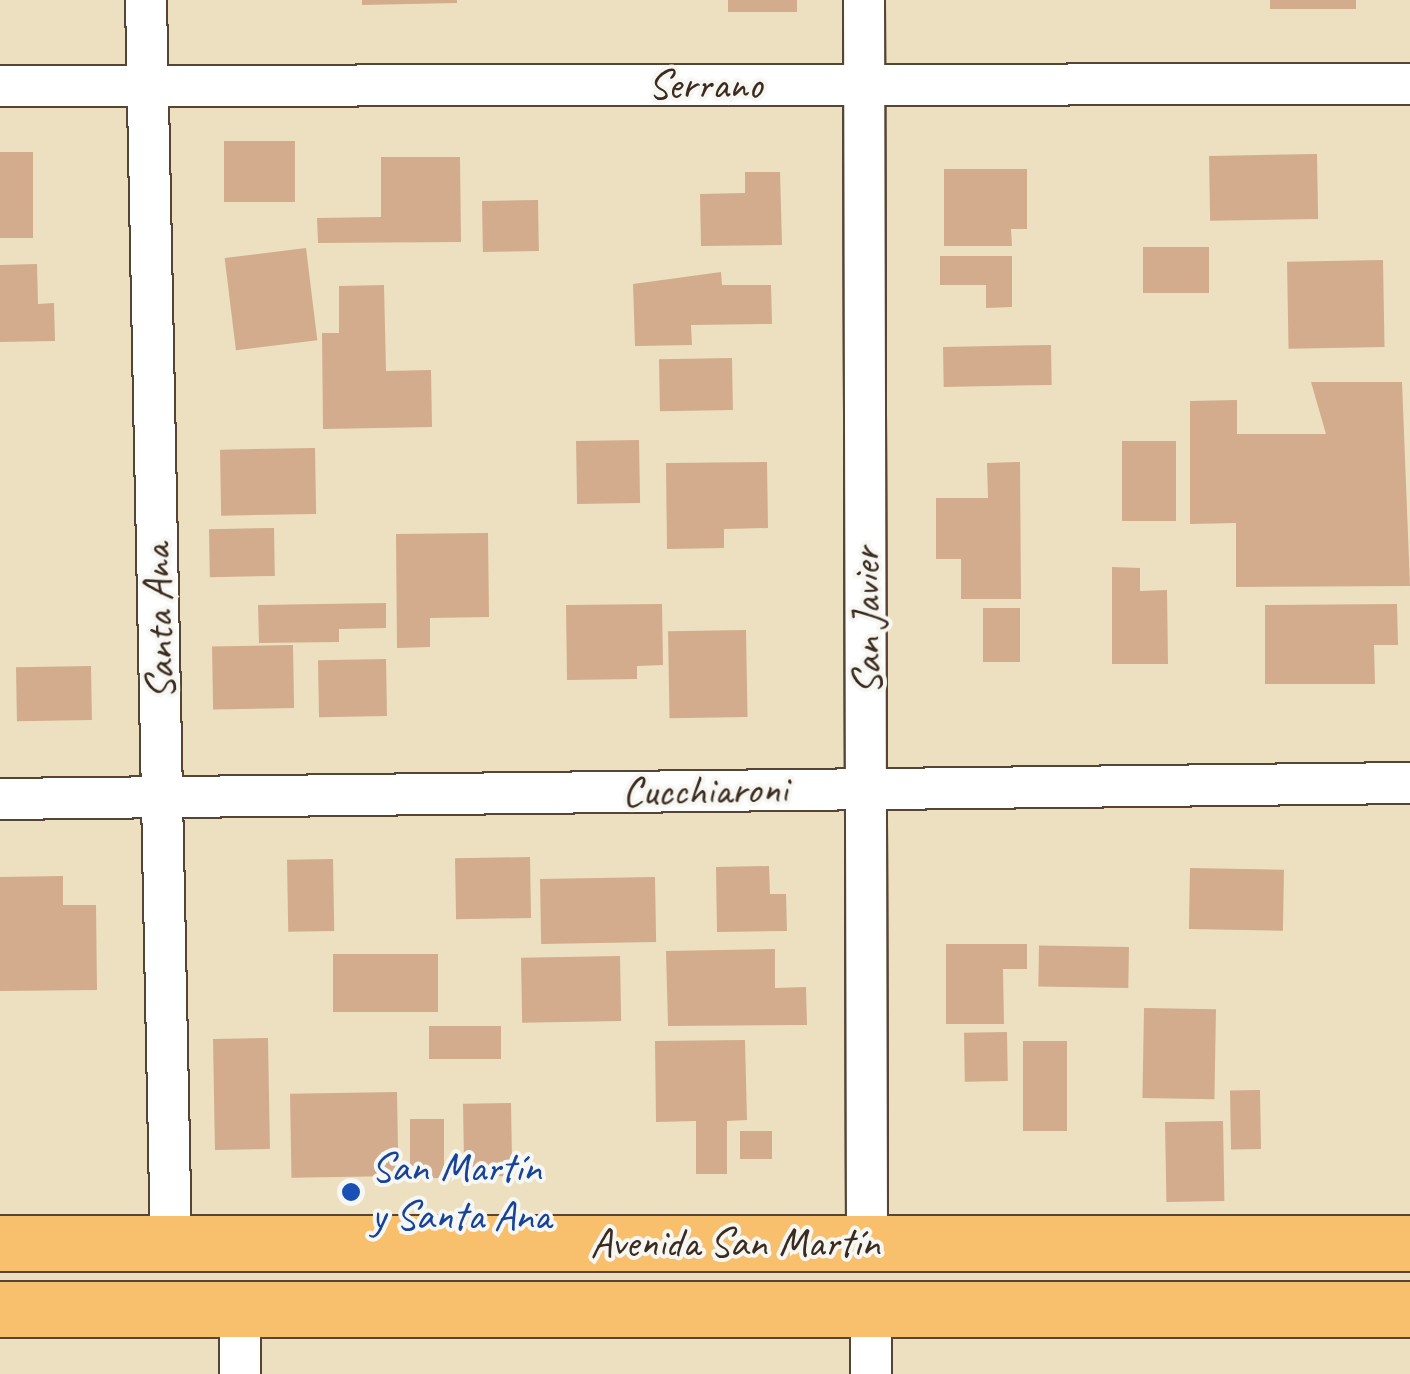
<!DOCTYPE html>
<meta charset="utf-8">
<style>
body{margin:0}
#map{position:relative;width:1410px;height:1374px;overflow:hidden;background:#ece0c0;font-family:Caveat,sans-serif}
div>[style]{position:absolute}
.building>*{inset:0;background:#d2ac8c;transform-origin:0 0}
.roads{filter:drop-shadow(2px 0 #564536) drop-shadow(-2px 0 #564536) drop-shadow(0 2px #564536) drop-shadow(0 -2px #564536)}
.minor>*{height:40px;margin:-20px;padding:0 20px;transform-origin:20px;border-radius:20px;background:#fff}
.primary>*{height:55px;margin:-27.5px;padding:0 27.5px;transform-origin:27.5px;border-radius:27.5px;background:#f8bf6c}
.dots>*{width:28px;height:28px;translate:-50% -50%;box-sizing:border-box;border:5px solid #f6f6f2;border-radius:50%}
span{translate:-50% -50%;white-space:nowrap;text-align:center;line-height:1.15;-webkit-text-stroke:8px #f6f6f2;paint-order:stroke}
.street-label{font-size:42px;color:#3b2a1e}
.transit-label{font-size:42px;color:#164399}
.left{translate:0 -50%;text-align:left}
</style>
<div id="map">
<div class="building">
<div style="clip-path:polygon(362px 0,457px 0,457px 3px,362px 5px)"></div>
<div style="left:728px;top:0;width:69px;height:12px"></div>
<div style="left:1270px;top:0;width:86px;height:9px"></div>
<div style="left:224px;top:141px;width:71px;height:61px"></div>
<div style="left:0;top:152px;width:33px;height:86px"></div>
<div style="left:1317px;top:154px;width:65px;height:108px;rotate:89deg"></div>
<div style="clip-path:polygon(381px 157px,460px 157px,461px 242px,318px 243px,317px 218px,381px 217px)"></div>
<div style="clip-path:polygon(944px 169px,1027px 169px,1027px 229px,1011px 229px,1012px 246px,944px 246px)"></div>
<div style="clip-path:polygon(745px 172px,780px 172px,782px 245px,701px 246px,700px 194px,745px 193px)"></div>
<div style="left:538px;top:200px;width:51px;height:56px;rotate:89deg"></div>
<div style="left:1143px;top:247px;width:66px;height:46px"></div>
<div style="left:306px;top:248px;width:93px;height:82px;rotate:83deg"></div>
<div style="clip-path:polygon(940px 256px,1012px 256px,1012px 307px,986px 308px,986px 285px,940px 285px)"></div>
<div style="left:1383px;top:260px;width:87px;height:96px;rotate:89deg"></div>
<div style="clip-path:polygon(37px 264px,38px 304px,54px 303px,55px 341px,0 342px,0 265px)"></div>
<div style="clip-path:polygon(721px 272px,722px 285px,771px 285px,772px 324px,691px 325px,692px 345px,635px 346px,633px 284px)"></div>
<div style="clip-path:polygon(384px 285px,386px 371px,431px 370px,432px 427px,323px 429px,322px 333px,339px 333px,339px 286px)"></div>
<div style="left:1051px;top:345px;width:40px;height:108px;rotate:89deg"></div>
<div style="left:732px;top:358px;width:52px;height:73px;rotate:89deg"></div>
<div style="clip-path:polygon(1311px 382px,1402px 382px,1410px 586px,1236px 587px,1236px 523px,1190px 524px,1190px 401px,1237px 400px,1237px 434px,1326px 434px)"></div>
<div style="left:639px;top:440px;width:63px;height:63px;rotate:89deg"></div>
<div style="left:1176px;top:441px;width:80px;height:54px;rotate:90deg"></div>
<div style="left:315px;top:448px;width:66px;height:95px;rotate:89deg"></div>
<div style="clip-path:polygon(767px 462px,768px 528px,724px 529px,724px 548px,667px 549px,666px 463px)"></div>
<div style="clip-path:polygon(1020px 462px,1021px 599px,961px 599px,961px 559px,936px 559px,936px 498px,988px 498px,987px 463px)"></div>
<div style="left:274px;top:528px;width:48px;height:65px;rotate:89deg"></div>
<div style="clip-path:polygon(488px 533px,489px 617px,430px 618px,430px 647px,397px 648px,396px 534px)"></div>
<div style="clip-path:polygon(1112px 567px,1140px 568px,1140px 591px,1167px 590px,1168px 664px,1112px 664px)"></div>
<div style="clip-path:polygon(386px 603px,386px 628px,339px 629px,339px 642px,259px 643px,258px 605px)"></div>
<div style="clip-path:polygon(662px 604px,663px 665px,637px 666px,637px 679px,567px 680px,566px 605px)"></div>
<div style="clip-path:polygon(1397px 604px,1398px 645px,1374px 645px,1375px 684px,1265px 684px,1265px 605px)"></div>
<div style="left:983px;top:608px;width:37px;height:54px"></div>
<div style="left:746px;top:630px;width:87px;height:78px;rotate:89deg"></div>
<div style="left:293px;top:645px;width:63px;height:81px;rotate:89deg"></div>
<div style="left:386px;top:659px;width:57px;height:68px;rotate:89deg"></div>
<div style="left:91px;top:666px;width:54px;height:75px;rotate:89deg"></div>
<div style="left:530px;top:857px;width:61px;height:75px;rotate:89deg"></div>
<div style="left:333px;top:859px;width:72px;height:46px;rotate:89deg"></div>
<div style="clip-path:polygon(769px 866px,770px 894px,786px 894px,787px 931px,717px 932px,716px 867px)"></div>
<div style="left:1190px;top:868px;width:94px;height:61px;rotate:1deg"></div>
<div style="clip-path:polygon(63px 876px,63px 905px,96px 905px,97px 990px,0 991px,0 877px)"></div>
<div style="left:655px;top:877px;width:65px;height:115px;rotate:89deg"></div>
<div style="clip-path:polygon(946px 944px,1027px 944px,1027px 969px,1003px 969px,1004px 1024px,946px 1024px)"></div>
<div style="left:1129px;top:947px;width:41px;height:90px;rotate:91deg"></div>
<div style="clip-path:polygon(775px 949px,775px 988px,806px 987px,807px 1025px,668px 1026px,666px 951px)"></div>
<div style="left:438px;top:954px;width:58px;height:105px;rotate:90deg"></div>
<div style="left:620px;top:956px;width:65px;height:99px;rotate:89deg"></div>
<div style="left:1144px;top:1008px;width:72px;height:90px;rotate:1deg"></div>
<div style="left:501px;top:1026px;width:33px;height:72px;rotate:90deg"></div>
<div style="left:1007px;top:1032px;width:49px;height:43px;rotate:89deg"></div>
<div style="left:268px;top:1038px;width:111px;height:55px;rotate:89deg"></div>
<div style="clip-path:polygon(745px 1040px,747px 1120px,727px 1121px,727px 1174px,696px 1174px,696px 1121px,656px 1122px,655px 1041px)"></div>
<div style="left:1023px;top:1041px;width:44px;height:90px"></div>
<div style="left:1260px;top:1090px;width:59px;height:30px;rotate:89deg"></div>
<div style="left:397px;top:1092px;width:84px;height:107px;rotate:89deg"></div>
<div style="left:511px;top:1103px;width:73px;height:48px;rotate:89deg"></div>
<div style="left:410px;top:1119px;width:34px;height:59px"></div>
<div style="left:1223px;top:1121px;width:80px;height:58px;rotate:89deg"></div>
<div style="left:740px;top:1131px;width:32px;height:28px"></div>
</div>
<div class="roads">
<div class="minor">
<div style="left:146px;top:0;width:1243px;rotate:88.85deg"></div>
<div style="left:864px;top:0;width:1243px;rotate:89.86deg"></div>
<div style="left:0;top:86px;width:1410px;rotate:-0.08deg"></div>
<div style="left:0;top:799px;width:1410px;rotate:-0.65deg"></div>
<div style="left:871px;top:1309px;width:65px;rotate:90deg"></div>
<div style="left:240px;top:1374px;width:65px;rotate:-90deg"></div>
</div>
<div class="primary">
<div style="left:0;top:1243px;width:1410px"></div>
<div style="left:0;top:1309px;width:1410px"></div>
</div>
</div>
<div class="dots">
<div style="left:351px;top:1192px;background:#1a4fb4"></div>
</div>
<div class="street-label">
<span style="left:705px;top:85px">Serrano</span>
<span style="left:867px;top:621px;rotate:-91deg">San Javier</span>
<span style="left:159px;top:622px;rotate:-92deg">Santa Ana</span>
<span style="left:705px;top:791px;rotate:-1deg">Cucchiaroni</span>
<span style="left:735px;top:1243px">Avenida San Martín</span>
</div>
<div class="transit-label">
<span class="left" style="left:371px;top:1192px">San Martín<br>y Santa Ana</span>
</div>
</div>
